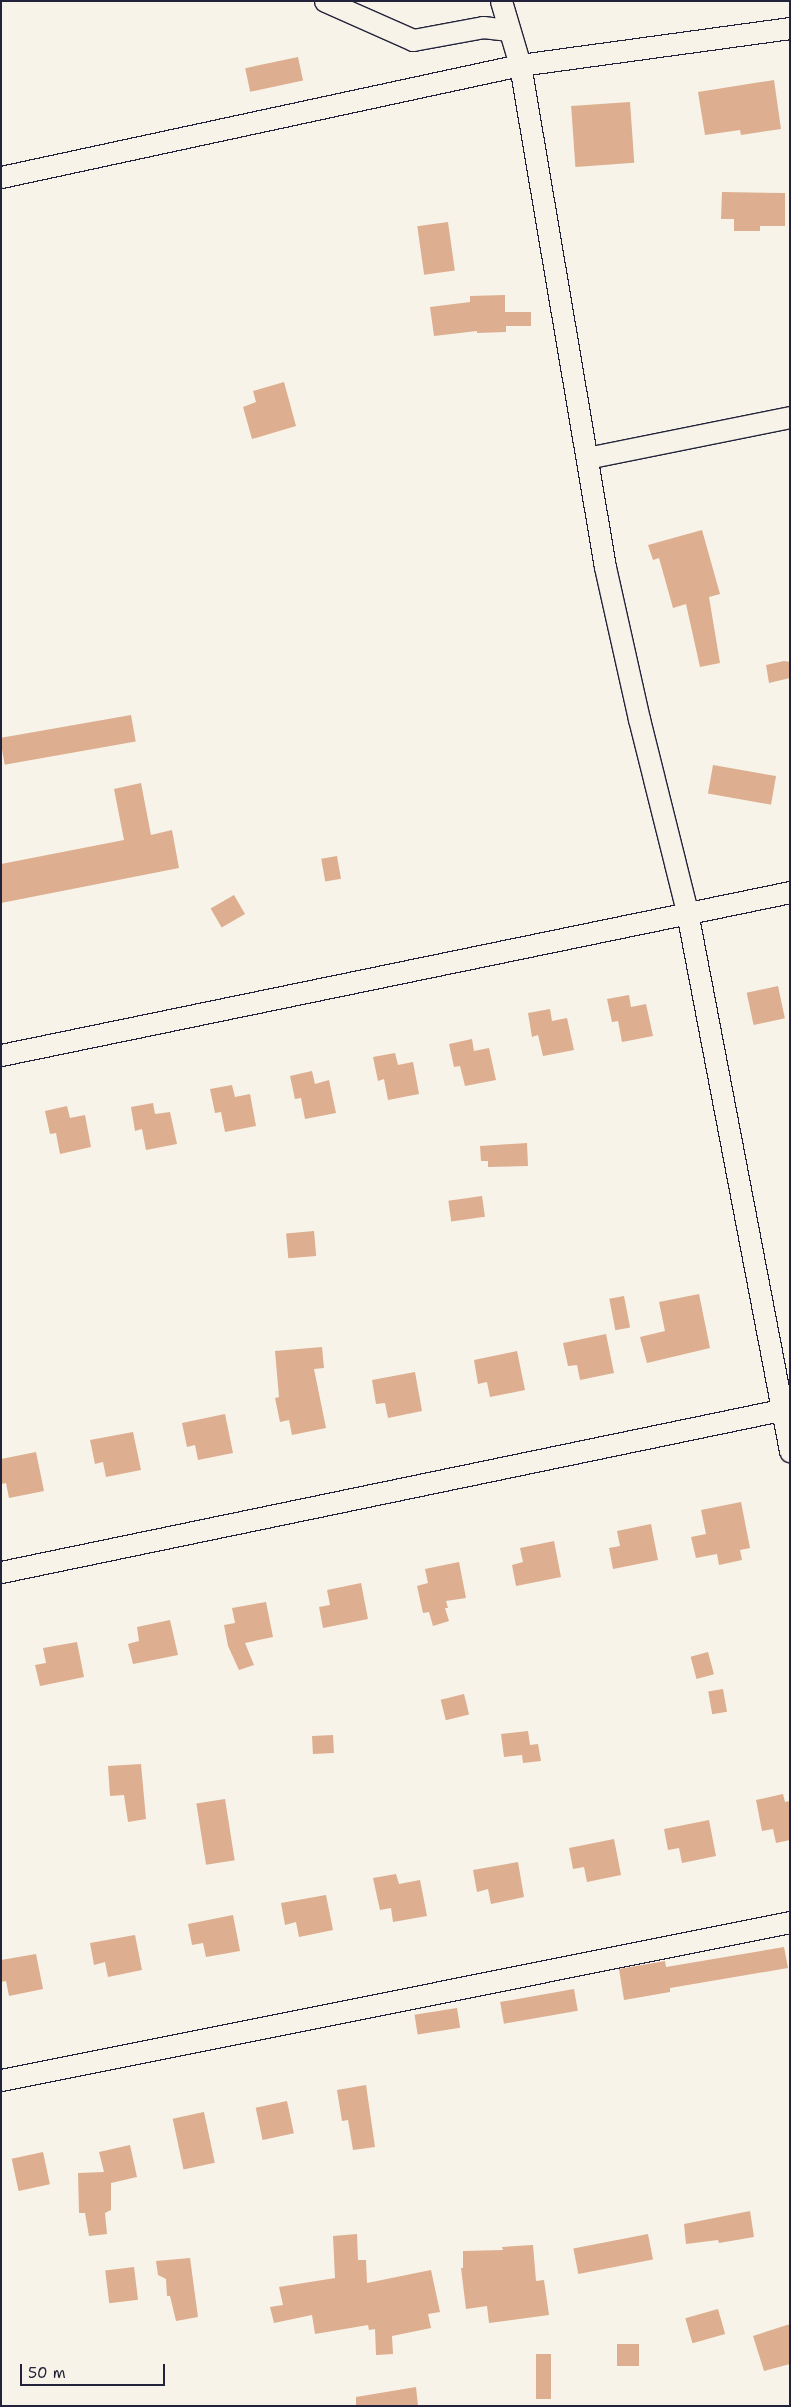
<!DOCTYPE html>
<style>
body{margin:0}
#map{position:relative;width:791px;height:2407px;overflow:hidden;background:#f7f3e8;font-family:"Shantell Sans",sans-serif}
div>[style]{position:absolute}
.building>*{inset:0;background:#ddae8f;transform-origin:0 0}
.roads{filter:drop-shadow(1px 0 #22223b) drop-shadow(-1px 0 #22223b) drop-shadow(0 1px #22223b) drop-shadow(0 -1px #22223b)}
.minor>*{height:21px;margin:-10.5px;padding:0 10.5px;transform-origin:10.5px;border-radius:10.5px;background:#f7f3e8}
span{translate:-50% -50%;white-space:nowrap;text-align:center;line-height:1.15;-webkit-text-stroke:4px #f7f3e8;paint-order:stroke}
.frame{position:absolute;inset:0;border:2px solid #22223b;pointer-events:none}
.scale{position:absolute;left:20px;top:2364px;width:145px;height:22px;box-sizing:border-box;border:2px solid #22223b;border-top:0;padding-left:6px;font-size:15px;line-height:18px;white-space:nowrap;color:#22223b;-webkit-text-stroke:4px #f7f3e8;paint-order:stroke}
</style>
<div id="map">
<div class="building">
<div style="left:298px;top:57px;width:24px;height:54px;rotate:78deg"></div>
<div style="clip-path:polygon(774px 80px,781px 129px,741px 135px,740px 130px,705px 135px,698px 92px)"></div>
<div style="left:630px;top:102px;width:61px;height:59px;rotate:86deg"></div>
<div style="clip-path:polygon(722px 192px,785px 193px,785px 226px,760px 226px,760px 231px,734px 231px,734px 219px,721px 219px)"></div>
<div style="left:448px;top:222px;width:49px;height:31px;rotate:82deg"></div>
<div style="clip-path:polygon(505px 295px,505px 312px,531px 312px,531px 326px,506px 326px,506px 332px,477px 333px,477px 331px,434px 336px,430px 307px,470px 302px,470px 296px)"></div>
<div style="clip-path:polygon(284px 382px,296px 426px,252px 439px,243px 407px,256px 402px,253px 391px)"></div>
<div style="clip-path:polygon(702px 530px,720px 594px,709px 597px,720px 663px,700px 667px,686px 604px,673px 608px,659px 558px,653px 560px,648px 545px)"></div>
<div style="clip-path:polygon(784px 661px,790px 662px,790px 678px,769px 683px,766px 665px)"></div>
<div style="left:131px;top:715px;width:27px;height:133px;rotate:80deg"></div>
<div style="left:713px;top:765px;width:64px;height:29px;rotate:10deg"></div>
<div style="clip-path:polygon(141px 783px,151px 835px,172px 830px,179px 868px,1px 903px,1px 864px,124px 840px,114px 789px)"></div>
<div style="left:337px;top:856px;width:23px;height:16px;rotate:80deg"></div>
<div style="left:234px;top:895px;width:22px;height:27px;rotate:60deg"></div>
<div style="left:778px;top:986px;width:33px;height:32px;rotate:78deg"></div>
<div style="clip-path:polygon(629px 995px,631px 1007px,646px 1004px,653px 1036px,622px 1042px,618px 1021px,612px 1022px,607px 999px)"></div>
<div style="clip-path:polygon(550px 1009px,552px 1021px,567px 1018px,574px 1050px,543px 1056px,538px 1035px,532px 1037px,528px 1013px)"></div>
<div style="clip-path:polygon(472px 1039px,474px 1051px,489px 1048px,496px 1080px,465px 1086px,460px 1066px,454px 1067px,449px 1044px)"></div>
<div style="clip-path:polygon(395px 1053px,398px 1065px,413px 1062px,419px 1094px,388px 1100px,384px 1079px,378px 1081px,373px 1057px)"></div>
<div style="clip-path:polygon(312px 1071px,315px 1084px,329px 1080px,336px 1113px,305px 1119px,301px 1098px,295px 1099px,290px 1076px)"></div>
<div style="clip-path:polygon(232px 1085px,235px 1097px,250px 1094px,256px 1126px,225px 1132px,221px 1112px,215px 1113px,210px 1089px)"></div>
<div style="clip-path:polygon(153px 1103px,155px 1114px,170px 1112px,177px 1144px,146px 1150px,142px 1129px,135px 1131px,131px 1107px)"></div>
<div style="clip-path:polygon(67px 1106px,70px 1118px,85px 1115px,91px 1147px,60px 1154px,56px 1133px,50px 1134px,45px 1111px)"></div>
<div style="clip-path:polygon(527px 1143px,528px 1166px,488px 1167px,488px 1161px,481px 1161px,480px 1146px)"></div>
<div style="left:482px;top:1196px;width:21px;height:34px;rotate:82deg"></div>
<div style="left:314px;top:1231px;width:25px;height:28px;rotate:85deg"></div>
<div style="clip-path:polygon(699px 1294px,710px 1348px,647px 1363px,640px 1337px,665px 1331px,659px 1302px)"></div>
<div style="left:624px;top:1296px;width:32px;height:15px;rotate:79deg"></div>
<div style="clip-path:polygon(606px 1334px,614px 1373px,580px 1380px,577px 1365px,568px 1366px,563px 1343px)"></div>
<div style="clip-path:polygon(322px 1347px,324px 1368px,314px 1369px,326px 1428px,292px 1435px,289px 1420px,280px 1422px,275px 1398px,279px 1397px,275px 1351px)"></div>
<div style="clip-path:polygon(517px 1351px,525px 1390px,490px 1397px,487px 1382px,478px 1384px,474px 1360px)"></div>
<div style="clip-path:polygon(415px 1372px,422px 1411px,388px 1418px,385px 1403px,376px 1404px,372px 1380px)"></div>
<div style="clip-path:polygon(225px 1414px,233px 1453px,198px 1460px,195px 1445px,187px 1447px,182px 1423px)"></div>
<div style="clip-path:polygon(133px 1432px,141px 1470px,106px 1477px,103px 1462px,95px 1464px,90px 1440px)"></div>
<div style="clip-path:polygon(36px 1452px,44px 1491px,9px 1498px,6px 1483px,1px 1484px,1px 1459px)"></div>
<div style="clip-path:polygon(741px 1502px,750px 1548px,740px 1550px,742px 1560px,719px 1565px,717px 1554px,696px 1558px,691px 1537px,706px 1534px,701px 1510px)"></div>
<div style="clip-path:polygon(651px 1524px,658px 1560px,613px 1569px,609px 1548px,620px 1546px,617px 1531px)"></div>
<div style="clip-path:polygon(554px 1541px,561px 1577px,516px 1586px,512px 1565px,523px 1562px,520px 1548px)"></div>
<div style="clip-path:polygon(459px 1562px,466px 1598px,446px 1601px,448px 1608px,445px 1608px,449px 1621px,433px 1626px,429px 1612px,423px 1613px,417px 1586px,428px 1583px,425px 1569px)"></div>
<div style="clip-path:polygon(361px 1583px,368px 1619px,323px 1628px,319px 1607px,330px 1605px,327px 1590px)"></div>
<div style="clip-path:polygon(266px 1602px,273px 1637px,245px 1643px,254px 1665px,239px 1670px,228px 1646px,224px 1625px,235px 1623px,232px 1608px)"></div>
<div style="clip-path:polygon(170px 1620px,178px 1655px,133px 1664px,128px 1644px,139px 1641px,137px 1627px)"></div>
<div style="clip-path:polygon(77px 1642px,84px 1677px,40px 1686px,35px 1665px,46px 1663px,43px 1648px)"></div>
<div style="left:708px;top:1652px;width:23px;height:18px;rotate:75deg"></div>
<div style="left:723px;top:1689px;width:23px;height:15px;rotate:80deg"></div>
<div style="left:464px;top:1694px;width:21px;height:24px;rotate:76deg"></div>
<div style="clip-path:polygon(528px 1731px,530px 1745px,538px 1744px,541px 1761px,523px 1763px,522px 1755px,504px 1757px,501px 1734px)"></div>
<div style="left:333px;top:1735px;width:18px;height:21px;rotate:87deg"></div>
<div style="clip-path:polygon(141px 1764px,146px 1819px,128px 1822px,124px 1795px,110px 1796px,108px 1766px)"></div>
<div style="clip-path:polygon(783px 1794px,785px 1802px,790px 1801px,790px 1840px,776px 1843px,773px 1829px,762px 1831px,756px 1800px)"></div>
<div style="left:225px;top:1799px;width:62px;height:29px;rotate:81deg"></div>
<div style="clip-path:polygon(709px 1820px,716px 1856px,682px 1863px,679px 1848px,668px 1850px,664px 1829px)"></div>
<div style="clip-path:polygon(614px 1839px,621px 1875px,587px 1882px,584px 1867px,573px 1869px,569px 1848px)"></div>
<div style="clip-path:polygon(518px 1862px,524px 1897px,491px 1904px,488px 1889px,477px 1892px,473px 1870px)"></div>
<div style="clip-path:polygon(396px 1874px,399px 1884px,420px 1880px,427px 1916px,393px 1922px,391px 1908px,380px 1910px,373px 1878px)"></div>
<div style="clip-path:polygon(326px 1895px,333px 1930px,299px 1937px,296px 1922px,285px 1925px,281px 1903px)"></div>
<div style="clip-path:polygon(233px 1915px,240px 1951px,206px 1957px,203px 1943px,192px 1945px,188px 1924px)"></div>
<div style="clip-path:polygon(135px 1935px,142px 1970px,108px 1977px,105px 1962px,94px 1965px,90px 1943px)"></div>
<div style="clip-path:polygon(784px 1947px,788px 1968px,670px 1988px,670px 1992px,624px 2000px,619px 1969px,665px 1961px,666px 1967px)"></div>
<div style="clip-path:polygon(36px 1954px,43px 1989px,9px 1996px,6px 1981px,1px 1982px,1px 1960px)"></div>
<div style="left:574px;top:1989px;width:22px;height:75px;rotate:80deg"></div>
<div style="left:457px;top:2008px;width:20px;height:43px;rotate:81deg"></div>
<div style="clip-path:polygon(366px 2085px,375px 2147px,353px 2150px,348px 2120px,342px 2121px,337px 2090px)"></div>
<div style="left:287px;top:2101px;width:33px;height:32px;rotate:78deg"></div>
<div style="left:204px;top:2112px;width:52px;height:32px;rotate:78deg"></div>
<div style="clip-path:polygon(130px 2145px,137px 2177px,111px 2183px,111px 2210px,105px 2213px,107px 2234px,89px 2236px,85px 2213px,79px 2213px,78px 2173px,104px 2172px,99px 2152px)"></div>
<div style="left:43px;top:2152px;width:33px;height:32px;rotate:78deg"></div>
<div style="clip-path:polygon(750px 2211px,754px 2237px,719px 2243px,718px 2240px,686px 2244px,684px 2224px)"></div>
<div style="clip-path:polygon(357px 2234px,358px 2260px,366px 2260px,367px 2283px,431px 2270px,440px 2312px,428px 2314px,431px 2328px,392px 2336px,393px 2354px,376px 2355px,375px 2329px,369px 2330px,368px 2325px,315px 2334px,312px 2315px,274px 2323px,270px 2307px,283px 2305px,279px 2287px,335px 2278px,333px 2236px)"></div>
<div style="left:648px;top:2234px;width:26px;height:76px;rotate:79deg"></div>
<div style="clip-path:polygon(533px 2245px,536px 2281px,544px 2280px,549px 2315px,489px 2323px,487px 2306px,466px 2309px,461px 2268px,463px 2268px,463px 2251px,503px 2250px,502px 2247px)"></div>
<div style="clip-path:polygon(190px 2258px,198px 2317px,176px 2321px,170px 2296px,167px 2296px,166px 2279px,158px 2275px,156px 2261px)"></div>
<div style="left:134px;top:2267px;width:33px;height:29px;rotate:83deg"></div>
<div style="left:718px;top:2309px;width:26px;height:34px;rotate:74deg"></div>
<div style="clip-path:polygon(790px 2324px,790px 2364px,764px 2371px,753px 2336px)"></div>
<div style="left:617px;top:2344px;width:22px;height:22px"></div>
<div style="left:551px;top:2354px;width:45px;height:15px;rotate:90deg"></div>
<div style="clip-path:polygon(416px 2387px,418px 2406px,356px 2406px,356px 2397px)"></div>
</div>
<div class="roads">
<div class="minor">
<div style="left:325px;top:1px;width:96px;rotate:23.9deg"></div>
<div style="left:413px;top:40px;width:71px;rotate:-10.5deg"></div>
<div style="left:483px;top:27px;width:26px;rotate:7deg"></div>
<div style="left:501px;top:1px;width:67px;rotate:73.5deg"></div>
<div style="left:520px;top:65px;width:509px;rotate:80.39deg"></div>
<div style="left:605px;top:567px;width:156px;rotate:77.4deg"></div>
<div style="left:639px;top:719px;width:199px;rotate:76deg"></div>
<div style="left:687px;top:912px;width:549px;rotate:79.18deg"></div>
<div style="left:1px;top:177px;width:531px;rotate:-12.18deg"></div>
<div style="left:520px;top:65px;width:273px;rotate:-7.8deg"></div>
<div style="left:587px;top:458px;width:207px;rotate:-11.4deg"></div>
<div style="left:1px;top:1055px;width:806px;rotate:-11.67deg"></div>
<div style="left:1px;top:1572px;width:806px;rotate:-11.74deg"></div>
<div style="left:1px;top:2080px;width:805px;rotate:-11.32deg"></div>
</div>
</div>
<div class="frame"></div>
<div class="scale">50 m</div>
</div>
